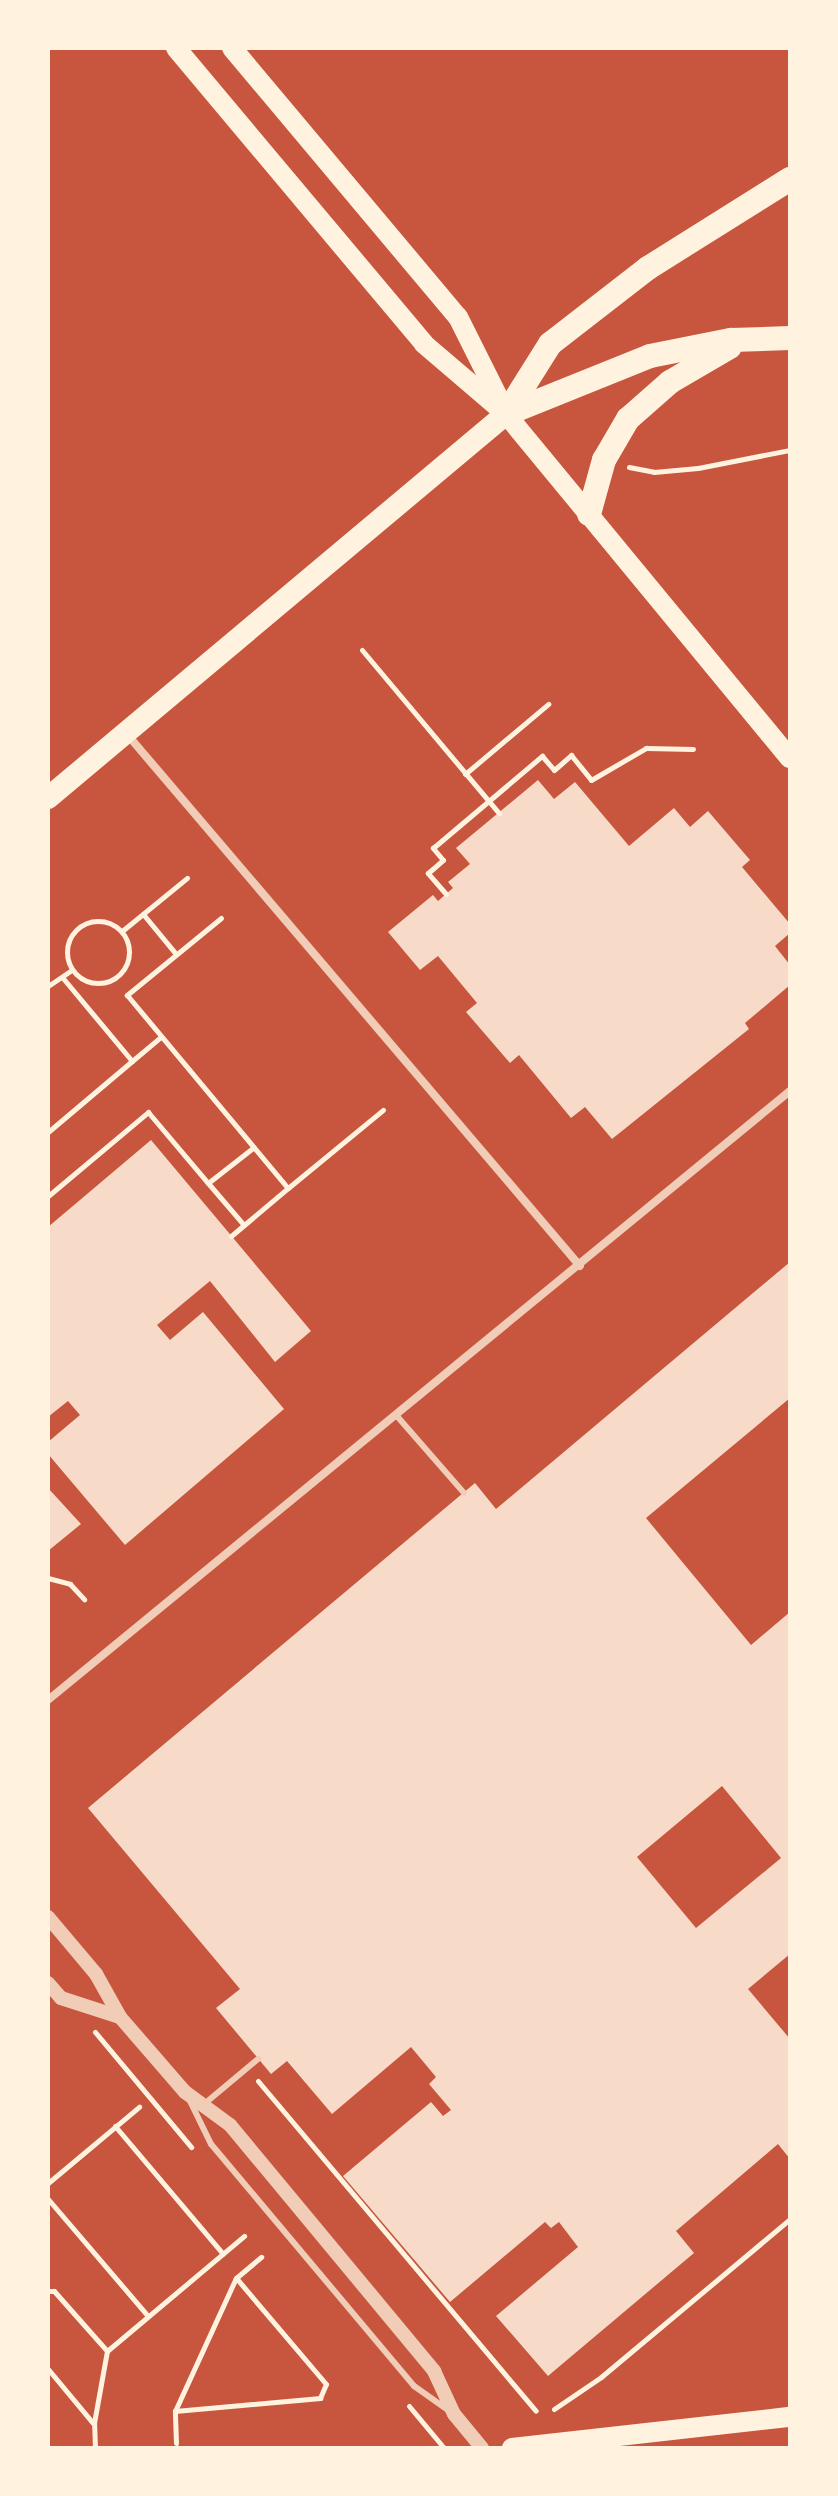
<!DOCTYPE html>
<style>
body{margin:0}
#map{position:relative;width:838px;height:2496px;overflow:hidden;background:#c8553d;font-family:"Open Sans",sans-serif}
div>[style]{position:absolute}
.building>*{inset:0;background:#f7dbc8}
.path>*{height:5px;margin:-2.5px;padding:0 2.5px;transform-origin:2.5px;border-radius:2.5px;background:#fff3e0}
.path>.ring{margin:-2.5px;padding:0;box-sizing:content-box;background:none;border:5px solid #fff3e0;border-radius:50%}
.service>*{height:6px;margin:-3px;padding:0 3px;transform-origin:3px;border-radius:3px;background:#f1ccb7}
.minor>*{height:8px;margin:-4px;padding:0 4px;transform-origin:4px;border-radius:4px;background:#f1ccb7}
.tertiary>*{height:14px;margin:-7px;padding:0 7px;transform-origin:7px;border-radius:7px;background:#f1ccb7}
.primary>*{height:20px;margin:-10px;padding:0 10px;transform-origin:10px;border-radius:10px;background:#fff3e0}
.trunk>*{height:22px;margin:-11px;padding:0 11px;transform-origin:11px;border-radius:11px;background:#fff3e0}
.motorway>*{height:24px;margin:-12px;padding:0 12px;transform-origin:12px;border-radius:12px;background:#fff3e0}
span{translate:-50% -50%;white-space:nowrap;text-align:center;line-height:1.15;-webkit-text-stroke:8px #fff3e0;paint-order:stroke}
.frame{position:absolute;inset:0;border:50px solid #fff3e0;pointer-events:none}
</style>
<div id="map">
<div class="building">
<div style="clip-path:polygon(538px 780px,554px 799px,575px 782px,629px 846px,674px 808px,690px 827px,708px 811px,750px 860px,742px 867px,790px 924px,790px 933px,775px 946px,790px 965px,790px 985px,745px 1023px,749px 1029px,612px 1139px,585px 1107px,571px 1118px,519px 1055px,510px 1063px,466px 1012px,477px 1003px,438px 956px,420px 970px,388px 932px,433px 895px,438px 901px,453px 888px,448px 882px,470px 864px,456px 848px)"></div>
<div style="clip-path:polygon(151px 1140px,311px 1331px,275px 1362px,210px 1281px,157px 1325px,170px 1340px,203px 1312px,284px 1409px,125px 1545px,48px 1454px,48px 1442px,80px 1415px,68px 1401px,48px 1417px,48px 1227px)"></div>
<div style="clip-path:polygon(evenodd,790px 1262px,790px 1398px,646px 1518px,751px 1645px,790px 1612px,790px 1954px,748px 1989px,790px 2039px,790px 2159px,778px 2144px,676px 2231px,694px 2253px,548px 2376px,496px 2316px,578px 2247px,559px 2222px,551px 2228px,545px 2222px,450px 2302px,343px 2176px,431px 2102px,443px 2116px,451px 2110px,429px 2084px,436px 2077px,411px 2047px,332px 2114px,287px 2061px,271px 2074px,216px 2008px,240px 1989px,88px 1808px,475px 1483px,496px 1509px,790px 1262px,722px 1786px,781px 1858px,696px 1928px,637px 1857px,722px 1786px)"></div>
<div style="clip-path:polygon(48px 1488px,81px 1524px,48px 1551px)"></div>
</div>
<div class="path">
<div style="left:629px;top:467px;width:25px;rotate:11deg"></div>
<div style="left:654px;top:472px;width:44px;rotate:-5.2deg"></div>
<div style="left:698px;top:468px;width:94px;rotate:-11.1deg"></div>
<div style="left:362px;top:650px;width:213px;rotate:50deg"></div>
<div style="left:465px;top:774px;width:109px;rotate:-40.1deg"></div>
<div style="left:446px;top:894px;width:28px;rotate:-131deg"></div>
<div style="left:428px;top:873px;width:20px;rotate:-41deg"></div>
<div style="left:443px;top:860px;width:16px;rotate:-130deg"></div>
<div style="left:433px;top:848px;width:143px;rotate:-40.2deg"></div>
<div style="left:542px;top:756px;width:18px;rotate:49deg"></div>
<div style="left:554px;top:770px;width:23px;rotate:-41deg"></div>
<div style="left:571px;top:755px;width:32px;rotate:51deg"></div>
<div style="left:591px;top:780px;width:64px;rotate:-30.2deg"></div>
<div style="left:646px;top:748px;width:47px;rotate:1.2deg"></div>
<div style="left:143px;top:914px;width:52px;rotate:50.5deg"></div>
<div style="left:221px;top:918px;width:122px;rotate:140.7deg"></div>
<div style="left:127px;top:995px;width:251px;rotate:50.2deg"></div>
<div style="left:288px;top:1188px;width:123px;rotate:-39.4deg"></div>
<div class="ring" style="left:67px;top:921px;width:57px;height:57px"></div>
<div style="left:122px;top:931px;width:84px;rotate:-39.2deg"></div>
<div style="left:48px;top:986px;width:29px;rotate:-34deg"></div>
<div style="left:132px;top:1061px;width:38px;rotate:-40deg"></div>
<div style="left:48px;top:1132px;width:110px;rotate:-40.2deg"></div>
<div style="left:132px;top:1061px;width:109px;rotate:-129.8deg"></div>
<div style="left:208px;top:1183px;width:55px;rotate:49.4deg"></div>
<div style="left:48px;top:1196px;width:131px;rotate:-40deg"></div>
<div style="left:148px;top:1112px;width:93px;rotate:49.8deg"></div>
<div style="left:208px;top:1183px;width:58px;rotate:-38deg"></div>
<div style="left:231px;top:1236px;width:75px;rotate:-40.1deg"></div>
<div style="left:48px;top:1578px;width:23px;rotate:15deg"></div>
<div style="left:70px;top:1584px;width:21px;rotate:47deg"></div>
<div style="left:95px;top:2032px;width:150px;rotate:50.1deg"></div>
<div style="left:258px;top:2081px;width:431px;rotate:49.9deg"></div>
<div style="left:115px;top:2126px;width:167px;rotate:49.8deg"></div>
<div style="left:48px;top:2183px;width:119px;rotate:-39.9deg"></div>
<div style="left:48px;top:2199px;width:154px;rotate:49.5deg"></div>
<div style="left:48px;top:2291px;width:6px"></div>
<div style="left:54px;top:2291px;width:80px;rotate:48.5deg"></div>
<div style="left:48px;top:2369px;width:70px;rotate:50.2deg"></div>
<div style="left:409px;top:2406px;width:55px;rotate:50.2deg"></div>
<div style="left:554px;top:2409px;width:57px;rotate:-34.2deg"></div>
<div style="left:601px;top:2377px;width:246px;rotate:-39.9deg"></div>
<div style="left:175px;top:2411px;width:146px;rotate:-5.1deg"></div>
<div style="left:320px;top:2398px;width:15px;rotate:-67deg"></div>
<div style="left:326px;top:2384px;width:139px;rotate:-130.3deg"></div>
<div style="left:176px;top:2443px;width:32px;rotate:-92deg"></div>
<div style="left:175px;top:2411px;width:146px;rotate:-65.4deg"></div>
<div style="left:236px;top:2278px;width:33px;rotate:-40deg"></div>
<div style="left:95px;top:2448px;width:25px;rotate:-92deg"></div>
<div style="left:94px;top:2423px;width:73px;rotate:-79.8deg"></div>
<div style="left:107px;top:2351px;width:179px;rotate:-40deg"></div>
</div>
<div class="service">
<div style="left:396px;top:1415px;width:103px;rotate:48.9deg"></div>
<div style="left:190px;top:2101px;width:48px;rotate:64deg"></div>
<div style="left:211px;top:2144px;width:316px;rotate:50deg"></div>
<div style="left:414px;top:2386px;width:42px;rotate:35.2deg"></div>
<div style="left:203px;top:2105px;width:72px;rotate:-39.9deg"></div>
</div>
<div class="minor">
<div style="left:126px;top:733px;width:700px;rotate:49.58deg"></div>
<div style="left:48px;top:1700px;width:960px;rotate:-39.38deg"></div>
</div>
<div class="tertiary">
<div style="left:48px;top:1917px;width:75px;rotate:49.9deg"></div>
<div style="left:96px;top:1974px;width:49px;rotate:60.8deg"></div>
<div style="left:120px;top:2017px;width:99px;rotate:49.1deg"></div>
<div style="left:185px;top:2092px;width:56px;rotate:36.3deg"></div>
<div style="left:230px;top:2125px;width:320px;rotate:50.3deg"></div>
<div style="left:434px;top:2371px;width:47px;rotate:65.1deg"></div>
<div style="left:454px;top:2414px;width:44px;rotate:50.5deg"></div>
<div style="left:48px;top:1983px;width:20px;rotate:49deg"></div>
<div style="left:61px;top:1998px;width:62px;rotate:17.9deg"></div>
</div>
<div class="primary">
<div style="left:176px;top:48px;width:386px;rotate:50deg"></div>
<div style="left:424px;top:344px;width:108px;rotate:40.5deg"></div>
<div style="left:506px;top:414px;width:446px;rotate:50.5deg"></div>
<div style="left:232px;top:48px;width:351px;rotate:50deg"></div>
<div style="left:458px;top:317px;width:101px;rotate:63.4deg"></div>
<div style="left:512px;top:2448px;width:280px;rotate:-6.4deg"></div>
</div>
<div class="trunk">
<div style="left:48px;top:798px;width:598px;rotate:-39.98deg"></div>
</div>
<div class="motorway">
<div style="left:506px;top:414px;width:83px;rotate:-57.8deg"></div>
<div style="left:550px;top:344px;width:124px;rotate:-37.8deg"></div>
<div style="left:648px;top:268px;width:168px;rotate:-32.1deg"></div>
<div style="left:506px;top:414px;width:155px;rotate:-21.9deg"></div>
<div style="left:650px;top:356px;width:83px;rotate:-11.2deg"></div>
<div style="left:731px;top:340px;width:59px;rotate:-1.9deg"></div>
<div style="left:589px;top:514px;width:56px;rotate:-74.5deg"></div>
<div style="left:604px;top:460px;width:48px;rotate:-59.7deg"></div>
<div style="left:628px;top:419px;width:56px;rotate:-41.4deg"></div>
<div style="left:670px;top:382px;width:69px;rotate:-30.3deg"></div>
</div>
<div class="frame"></div>
</div>
